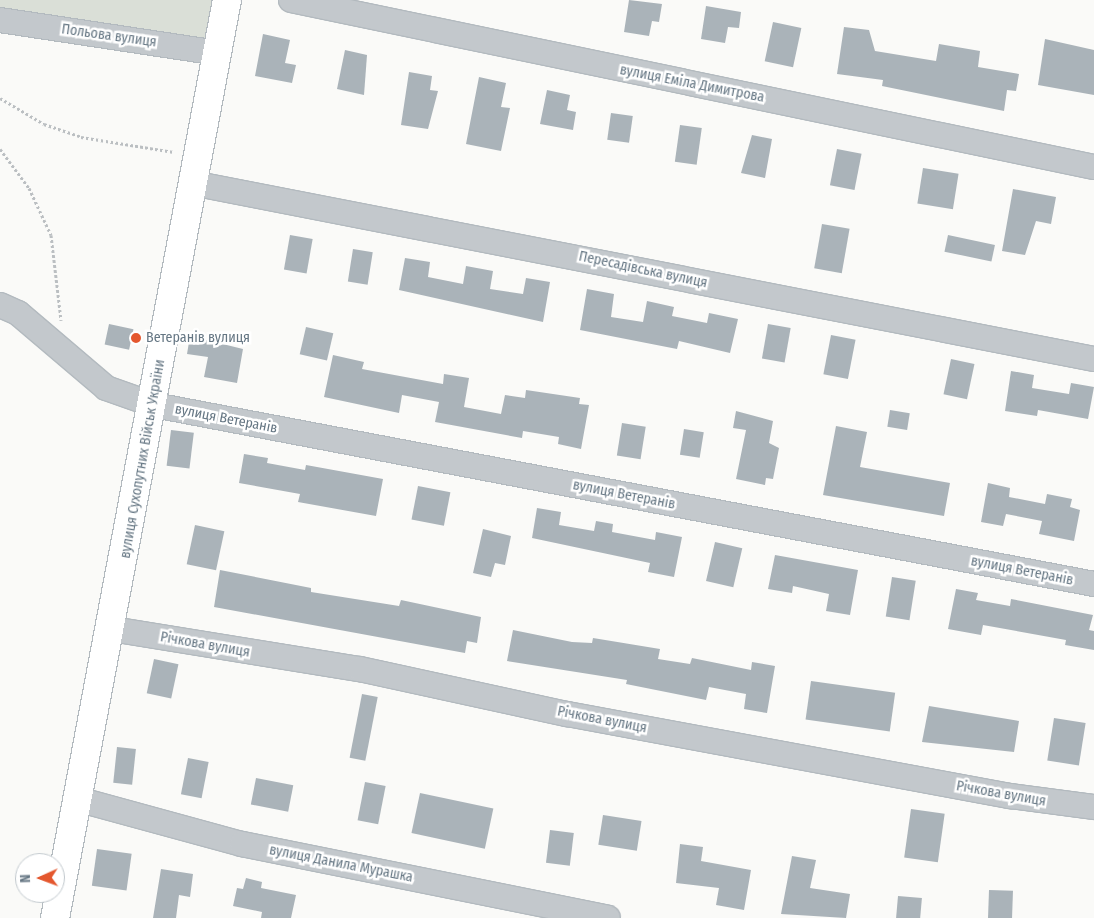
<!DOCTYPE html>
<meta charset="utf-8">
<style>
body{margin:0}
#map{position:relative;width:1094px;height:918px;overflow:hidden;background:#fafaf8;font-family:"Fira Sans Condensed",sans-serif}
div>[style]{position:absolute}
.green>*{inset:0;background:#dadfd7}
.building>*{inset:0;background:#aab3b9;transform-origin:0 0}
.path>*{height:3px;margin-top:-1.5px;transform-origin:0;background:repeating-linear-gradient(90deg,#bbbfc2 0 2.5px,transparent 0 5px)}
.roads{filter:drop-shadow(1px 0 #b3babf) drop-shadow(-1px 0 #b3babf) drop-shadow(0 1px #b3babf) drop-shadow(0 -1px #b3babf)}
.street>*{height:24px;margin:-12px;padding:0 12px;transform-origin:12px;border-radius:12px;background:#c3c8cc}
.secondary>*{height:28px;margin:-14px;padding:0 14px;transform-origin:14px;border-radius:14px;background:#fff}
.dots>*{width:14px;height:14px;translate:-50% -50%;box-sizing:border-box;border:2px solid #fff;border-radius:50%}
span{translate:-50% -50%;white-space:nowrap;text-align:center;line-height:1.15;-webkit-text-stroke:5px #fff;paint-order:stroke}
.street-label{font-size:14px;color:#657683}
.poi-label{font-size:14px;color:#657683}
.left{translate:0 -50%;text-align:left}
.north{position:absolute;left:15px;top:853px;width:50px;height:50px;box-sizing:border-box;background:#fff;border:1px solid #c1c8cd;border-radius:50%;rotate:268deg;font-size:14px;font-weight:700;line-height:20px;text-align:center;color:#657683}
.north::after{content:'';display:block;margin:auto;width:18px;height:22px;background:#e4572e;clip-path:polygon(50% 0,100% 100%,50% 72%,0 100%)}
</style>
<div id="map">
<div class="green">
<div style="clip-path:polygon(0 0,217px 0,210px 36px,203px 42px,0 15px)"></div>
</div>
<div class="building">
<div style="clip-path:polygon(629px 0,662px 4px,659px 22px,652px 21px,649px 36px,624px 32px)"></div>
<div style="clip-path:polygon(706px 6px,741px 12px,739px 28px,728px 27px,725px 43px,701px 39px)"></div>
<div style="left:773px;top:22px;width:29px;height:40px;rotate:12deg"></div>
<div style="clip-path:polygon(844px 27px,869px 30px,875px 51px,936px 61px,939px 44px,980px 51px,978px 67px,1019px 74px,1016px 91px,1007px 90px,1004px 111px,882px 86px,883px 80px,837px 74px)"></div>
<div style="clip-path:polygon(263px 34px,290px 40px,285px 63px,296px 65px,292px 83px,255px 76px)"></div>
<div style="clip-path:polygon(1045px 39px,1094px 50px,1094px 95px,1038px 85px)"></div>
<div style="clip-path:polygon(345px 50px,367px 55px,364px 95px,337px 89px)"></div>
<div style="clip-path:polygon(409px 72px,432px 76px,430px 90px,438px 91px,428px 129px,401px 125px)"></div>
<div style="clip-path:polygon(479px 77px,506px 83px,501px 107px,510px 108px,501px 151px,466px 144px)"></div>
<div style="clip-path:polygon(547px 90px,570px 95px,567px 110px,576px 112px,573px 130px,540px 124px)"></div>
<div style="left:611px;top:113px;width:22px;height:27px;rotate:8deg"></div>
<div style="left:680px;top:125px;width:22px;height:37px;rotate:8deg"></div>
<div style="clip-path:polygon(752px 135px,772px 139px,765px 178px,741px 173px)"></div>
<div style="left:837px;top:149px;width:25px;height:37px;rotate:11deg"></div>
<div style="left:923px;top:168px;width:36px;height:36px;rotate:9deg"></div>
<div style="clip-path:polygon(1013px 189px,1056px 197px,1051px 224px,1036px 221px,1025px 255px,1002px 251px)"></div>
<div style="left:822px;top:224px;width:28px;height:45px;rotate:10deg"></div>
<div style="left:290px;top:235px;width:23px;height:35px;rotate:10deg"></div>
<div style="left:948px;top:235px;width:48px;height:17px;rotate:12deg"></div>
<div style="left:353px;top:249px;width:20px;height:33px;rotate:9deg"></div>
<div style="clip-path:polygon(405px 258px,430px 262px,428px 277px,463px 284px,466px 266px,493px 271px,490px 289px,523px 294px,526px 278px,550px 282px,543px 322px,399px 290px)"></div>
<div style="clip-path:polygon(587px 289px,614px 294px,611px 317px,643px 322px,647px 301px,674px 307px,672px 316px,707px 323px,709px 313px,738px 319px,730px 353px,679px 341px,677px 349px,580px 330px)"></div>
<div style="left:109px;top:324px;width:25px;height:21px;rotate:12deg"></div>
<div style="left:768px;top:324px;width:23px;height:35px;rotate:10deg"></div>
<div style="left:306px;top:327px;width:28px;height:28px;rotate:13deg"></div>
<div style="left:831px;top:335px;width:25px;height:40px;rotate:11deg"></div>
<div style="clip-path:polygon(190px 336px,243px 349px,237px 383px,204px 377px,208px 357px,187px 354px)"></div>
<div style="clip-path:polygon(333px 355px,364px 362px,362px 369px,443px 384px,444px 374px,469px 378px,464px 407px,501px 414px,505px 395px,525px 398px,526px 390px,580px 398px,579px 404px,589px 405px,581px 449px,558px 444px,559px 437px,523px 431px,522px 438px,435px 422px,439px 402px,402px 395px,399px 413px,324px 397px)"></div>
<div style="left:951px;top:359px;width:24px;height:36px;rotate:12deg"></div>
<div style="clip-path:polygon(1011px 371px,1034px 375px,1032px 388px,1069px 394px,1071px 383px,1094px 387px,1088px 419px,1038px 410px,1037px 416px,1005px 411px)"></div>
<div style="left:890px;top:410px;width:20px;height:17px;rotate:9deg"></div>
<div style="clip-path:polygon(736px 411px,773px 421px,769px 443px,779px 448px,773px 479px,766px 478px,765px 485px,736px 479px,746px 430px,733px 428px)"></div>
<div style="left:622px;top:423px;width:24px;height:33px;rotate:9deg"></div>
<div style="clip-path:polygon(836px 426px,867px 432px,860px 467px,950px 483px,944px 516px,823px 495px)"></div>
<div style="left:684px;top:429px;width:20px;height:26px;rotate:9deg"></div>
<div style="left:171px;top:430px;width:23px;height:36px;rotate:7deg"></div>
<div style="clip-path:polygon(244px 454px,268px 458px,267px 463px,305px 470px,306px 465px,383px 479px,376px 516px,298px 502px,300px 494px,239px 483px)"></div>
<div style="clip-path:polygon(988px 483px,1010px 488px,1009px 497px,1045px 504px,1047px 494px,1072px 499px,1070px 507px,1080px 510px,1074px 541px,1039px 534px,1042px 521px,1006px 514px,1003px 526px,981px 522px)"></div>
<div style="left:418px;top:486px;width:33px;height:34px;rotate:11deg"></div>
<div style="clip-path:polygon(537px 508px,561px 512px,559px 525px,594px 531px,596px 521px,613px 524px,612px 532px,655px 540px,656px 532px,682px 537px,674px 577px,648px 572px,650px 563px,532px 538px)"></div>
<div style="left:195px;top:525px;width:30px;height:40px;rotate:12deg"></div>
<div style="clip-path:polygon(483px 529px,511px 536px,505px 565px,495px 563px,491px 577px,473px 573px)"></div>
<div style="left:715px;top:542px;width:28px;height:40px;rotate:13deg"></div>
<div style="clip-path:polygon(775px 555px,858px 570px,850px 615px,826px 611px,829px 594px,793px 586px,792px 593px,768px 589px)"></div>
<div style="clip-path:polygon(220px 570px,311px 588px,311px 592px,399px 606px,401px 600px,481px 617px,477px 643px,467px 641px,465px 653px,214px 607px)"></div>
<div style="left:892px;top:577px;width:24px;height:40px;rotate:9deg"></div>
<div style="clip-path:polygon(956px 589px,978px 593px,976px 600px,1010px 606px,1011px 599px,1093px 615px,1089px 630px,1094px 631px,1094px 650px,1065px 645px,1066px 640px,983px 625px,981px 635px,948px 629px)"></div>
<div style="clip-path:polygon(513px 630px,572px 642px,592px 643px,593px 638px,660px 649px,658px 659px,690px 664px,692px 658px,751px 670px,752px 662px,775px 666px,767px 713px,744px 709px,746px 694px,709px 687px,706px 700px,626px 684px,627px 680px,507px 661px)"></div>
<div style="left:154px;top:659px;width:25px;height:35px;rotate:12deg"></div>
<div style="left:811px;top:681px;width:85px;height:39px;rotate:8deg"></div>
<div style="left:362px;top:694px;width:16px;height:65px;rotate:11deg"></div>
<div style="clip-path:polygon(929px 706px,1019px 721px,1014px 752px,922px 742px)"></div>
<div style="left:1054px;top:718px;width:32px;height:43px;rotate:9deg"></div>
<div style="left:117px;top:747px;width:19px;height:36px;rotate:6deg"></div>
<div style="left:188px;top:758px;width:21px;height:37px;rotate:11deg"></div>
<div style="left:256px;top:778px;width:38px;height:27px;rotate:11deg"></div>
<div style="left:365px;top:782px;width:21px;height:39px;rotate:11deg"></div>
<div style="left:420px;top:793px;width:75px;height:41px;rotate:12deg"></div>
<div style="left:911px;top:809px;width:34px;height:49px;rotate:8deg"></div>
<div style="left:603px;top:815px;width:39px;height:30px;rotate:9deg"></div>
<div style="left:550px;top:830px;width:24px;height:33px;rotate:7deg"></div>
<div style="clip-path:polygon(680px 844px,703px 847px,701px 861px,751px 870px,744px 910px,716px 905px,719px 888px,676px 883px)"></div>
<div style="left:97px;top:849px;width:35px;height:37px;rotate:8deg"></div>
<div style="clip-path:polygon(792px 856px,816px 860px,810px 888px,850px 894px,846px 918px,781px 914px)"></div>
<div style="clip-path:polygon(161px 869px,193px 874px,190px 897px,179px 895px,176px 918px,153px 918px)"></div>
<div style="clip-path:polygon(246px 878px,262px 882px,261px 888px,296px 895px,291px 918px,261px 918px,262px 912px,233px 906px,237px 888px,243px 889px)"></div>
<div style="left:989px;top:890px;width:24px;height:28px;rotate:2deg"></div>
<div style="left:898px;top:896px;width:24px;height:22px;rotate:5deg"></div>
</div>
<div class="path">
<div style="left:0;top:98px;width:51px;rotate:30.6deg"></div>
<div style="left:44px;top:124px;width:39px;rotate:19deg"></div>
<div style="left:81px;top:137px;width:94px;rotate:9.2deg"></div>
<div style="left:0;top:149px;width:49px;rotate:53.4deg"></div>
<div style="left:29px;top:188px;width:52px;rotate:64.9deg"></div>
<div style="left:51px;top:235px;width:86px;rotate:83.3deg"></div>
</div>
<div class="roads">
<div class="street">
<div style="left:291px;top:0;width:820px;rotate:11.75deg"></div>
<div style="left:0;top:20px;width:219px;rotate:8.6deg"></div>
<div style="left:192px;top:183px;width:919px;rotate:11.04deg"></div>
<div style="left:0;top:305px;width:20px;rotate:24deg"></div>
<div style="left:18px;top:313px;width:116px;rotate:40.4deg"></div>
<div style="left:106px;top:388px;width:51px;rotate:19.5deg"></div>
<div style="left:154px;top:405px;width:957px;rotate:10.78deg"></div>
<div style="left:112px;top:629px;width:251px;rotate:9.2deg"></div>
<div style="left:360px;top:669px;width:212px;rotate:12.3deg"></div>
<div style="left:567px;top:714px;width:451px;rotate:10.5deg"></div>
<div style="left:1010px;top:796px;width:85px;rotate:7.5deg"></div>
<div style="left:77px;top:799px;width:171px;rotate:15.3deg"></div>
<div style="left:242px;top:844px;width:373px;rotate:11.4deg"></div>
</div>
<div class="secondary">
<div style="left:55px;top:918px;width:934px;rotate:-79.39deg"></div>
</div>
</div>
<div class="dots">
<div style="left:136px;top:338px;background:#e4572e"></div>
</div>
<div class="street-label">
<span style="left:109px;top:36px;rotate:8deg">Польова вулиця</span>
<span style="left:692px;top:84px;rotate:11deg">вулиця Еміла Димитрова</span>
<span style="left:643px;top:270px;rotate:12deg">Пересадівська вулиця</span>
<span style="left:226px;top:419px;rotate:11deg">вулиця Ветеранів</span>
<span style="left:143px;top:459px;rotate:-80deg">вулиця Сухопутних Військ України</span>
<span style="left:624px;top:495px;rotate:11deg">вулиця Ветеранів</span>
<span style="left:1022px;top:571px;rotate:11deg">вулиця Ветеранів</span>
<span style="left:205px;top:645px;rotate:10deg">Річкова вулиця</span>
<span style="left:602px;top:720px;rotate:11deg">Річкова вулиця</span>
<span style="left:1001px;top:794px;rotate:10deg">Річкова вулиця</span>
<span style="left:341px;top:864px;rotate:11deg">вулиця Данила Мурашка</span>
</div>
<div class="poi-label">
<span class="left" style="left:146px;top:338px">Ветеранів вулиця</span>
</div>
<div class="north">N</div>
</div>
